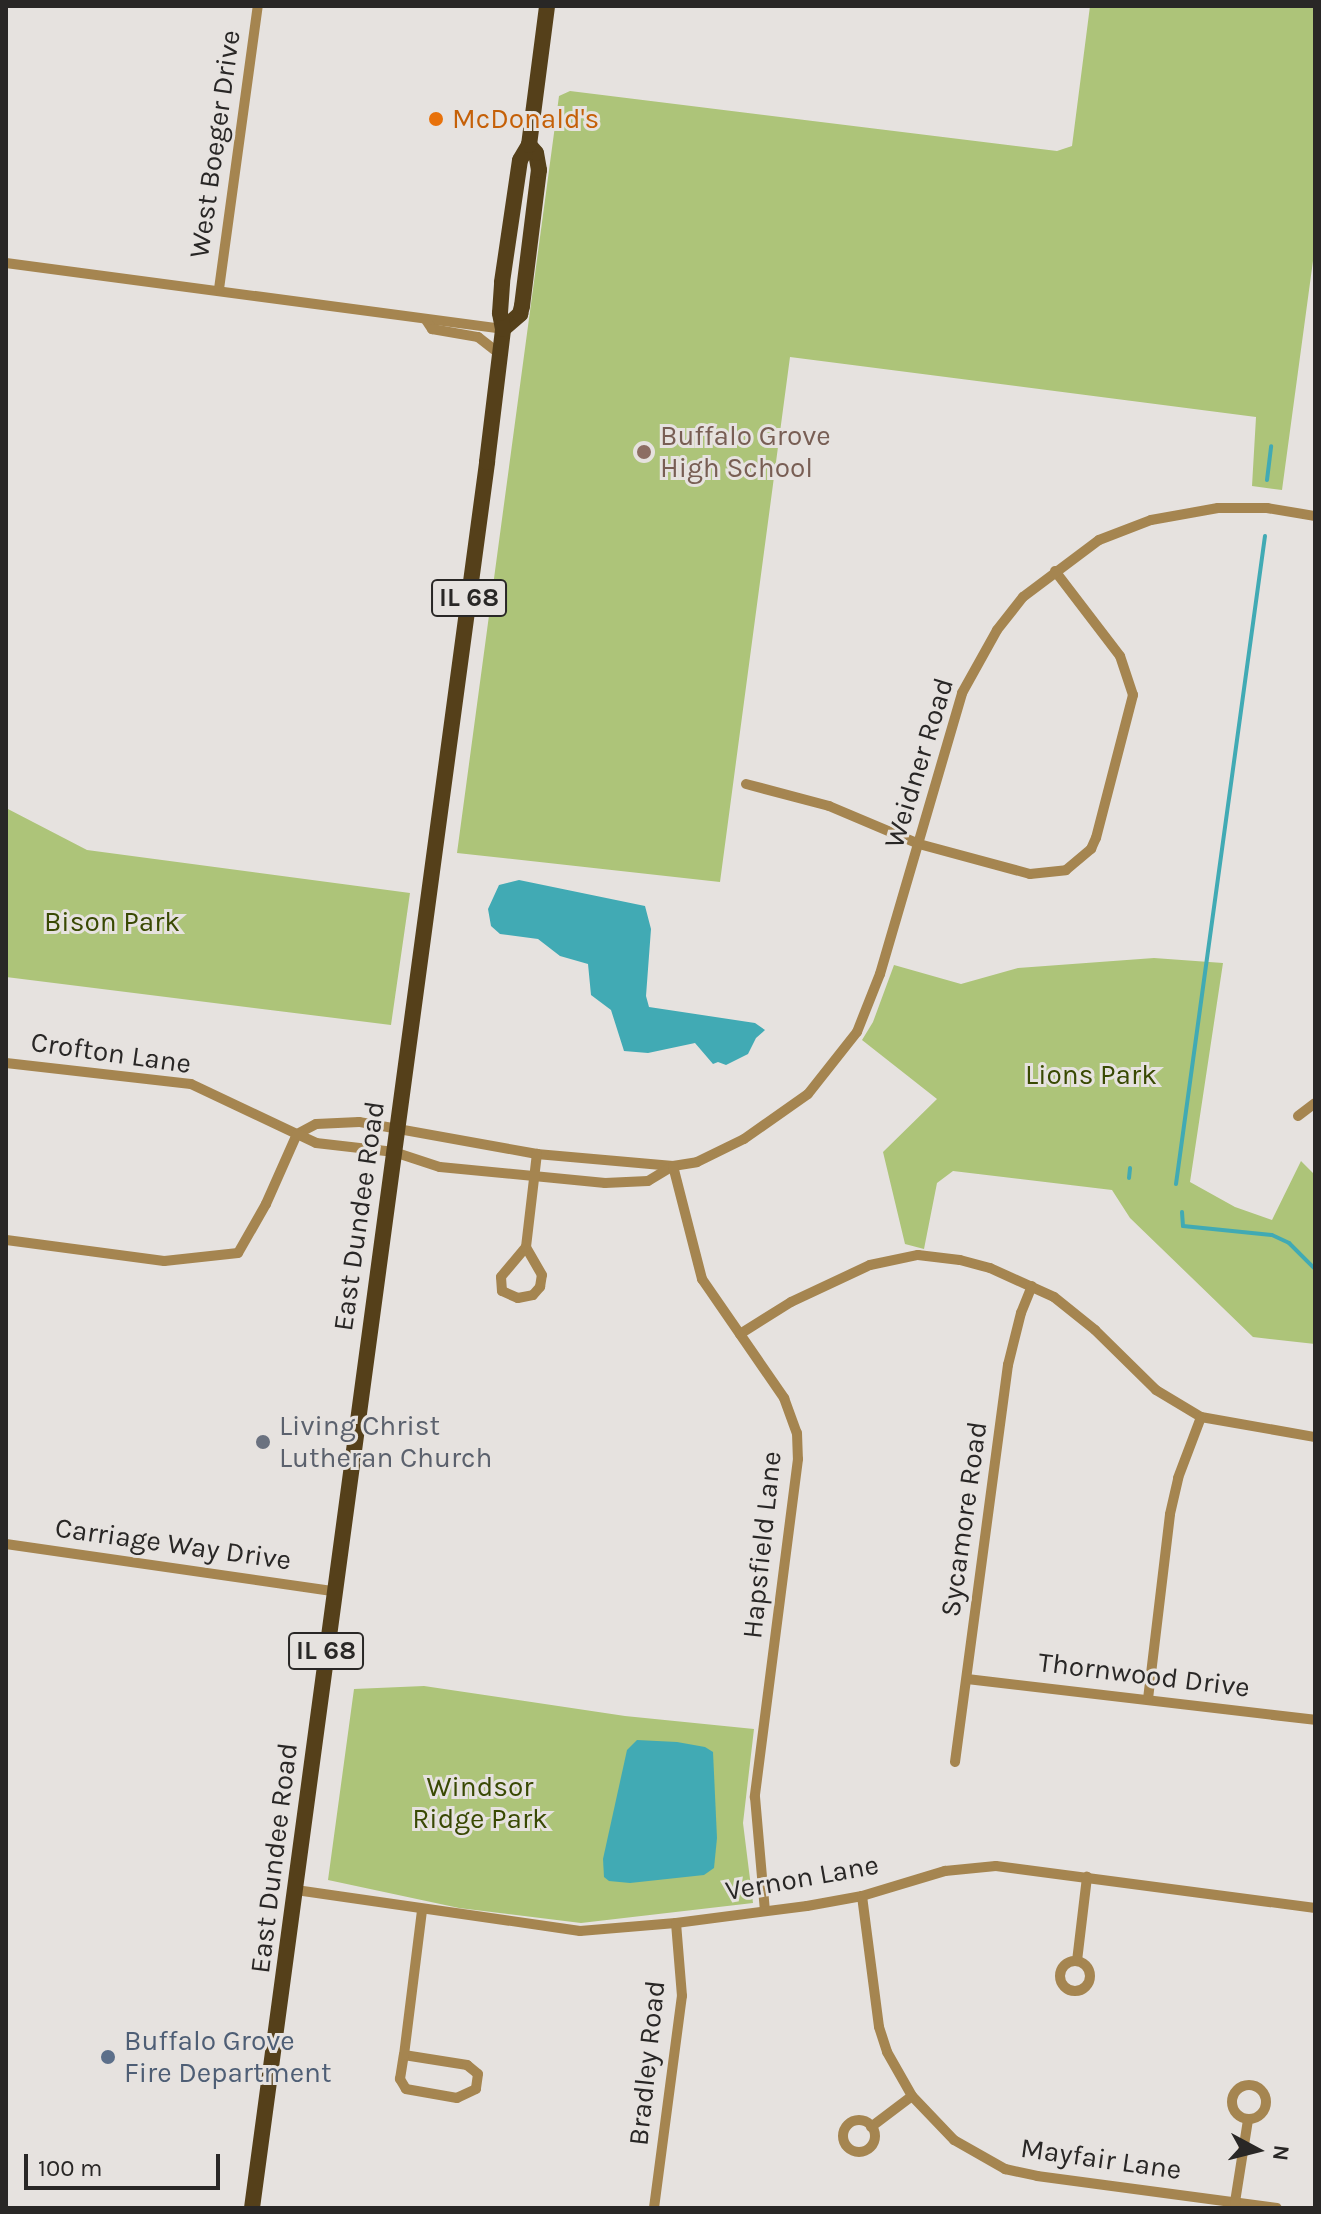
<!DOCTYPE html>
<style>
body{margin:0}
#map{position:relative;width:1321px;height:2214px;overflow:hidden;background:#e6e2df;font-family:Karla,sans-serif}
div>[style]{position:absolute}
.green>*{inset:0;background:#adc479}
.water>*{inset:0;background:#41aab4}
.stream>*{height:4px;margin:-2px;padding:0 2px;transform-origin:2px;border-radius:2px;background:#41aab4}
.street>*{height:10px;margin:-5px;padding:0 5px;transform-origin:5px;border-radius:5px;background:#a58550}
.street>.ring{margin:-5px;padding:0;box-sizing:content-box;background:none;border:10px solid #a58550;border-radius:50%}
.primary>*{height:16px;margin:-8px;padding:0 8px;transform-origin:8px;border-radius:8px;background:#55401a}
.dots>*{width:22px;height:22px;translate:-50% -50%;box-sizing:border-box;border:4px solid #e6e2df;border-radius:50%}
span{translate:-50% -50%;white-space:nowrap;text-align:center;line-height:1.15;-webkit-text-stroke:6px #e6e2df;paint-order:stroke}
.shield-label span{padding:2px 6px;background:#e6e2df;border:2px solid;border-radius:6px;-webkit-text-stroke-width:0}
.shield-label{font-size:26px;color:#292726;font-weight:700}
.food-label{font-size:28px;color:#c56008}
.left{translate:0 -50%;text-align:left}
.street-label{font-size:28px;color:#292726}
.education-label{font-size:28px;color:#785e54}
.park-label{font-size:28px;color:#394903}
.worship-label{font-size:28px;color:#5b616d}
.service-label{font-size:28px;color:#4e5e75}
.frame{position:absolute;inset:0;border:8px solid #292726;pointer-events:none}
.north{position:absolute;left:1217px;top:2110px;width:80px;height:80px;-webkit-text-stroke:6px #e6e2df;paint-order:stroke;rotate:97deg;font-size:22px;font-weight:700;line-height:32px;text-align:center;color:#292726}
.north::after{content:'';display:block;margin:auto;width:28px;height:36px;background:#292726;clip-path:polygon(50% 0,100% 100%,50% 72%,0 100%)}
.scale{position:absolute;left:24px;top:2154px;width:196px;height:36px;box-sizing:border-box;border:4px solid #292726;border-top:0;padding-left:10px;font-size:24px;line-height:28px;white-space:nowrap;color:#292726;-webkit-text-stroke:6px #e6e2df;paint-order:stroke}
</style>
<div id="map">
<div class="green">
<div style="clip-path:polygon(1090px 6px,1315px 6px,1315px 246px,1282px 490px,1252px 486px,1256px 417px,790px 357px,720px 882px,457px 853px,559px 96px,570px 91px,1057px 151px,1072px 146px)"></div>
<div style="clip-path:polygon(6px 808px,87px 850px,410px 893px,391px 1025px,6px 977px)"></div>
<div style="clip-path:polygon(1154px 958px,1223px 963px,1190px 1182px,1235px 1207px,1272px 1220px,1301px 1161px,1315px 1175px,1315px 1344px,1253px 1337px,1130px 1218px,1112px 1190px,953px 1171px,937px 1183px,924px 1249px,905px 1244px,883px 1152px,937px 1099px,862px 1040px,873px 1022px,894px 965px,961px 984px,1018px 968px)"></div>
<div style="clip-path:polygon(424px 1686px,625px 1716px,754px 1729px,743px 1823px,753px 1903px,581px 1923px,459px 1908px,328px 1880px,354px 1689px)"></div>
</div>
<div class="water">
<div style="clip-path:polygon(519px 880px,645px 906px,651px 929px,646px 996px,649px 1007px,755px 1023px,765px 1030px,756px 1038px,748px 1054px,726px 1065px,718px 1062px,713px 1064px,695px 1043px,648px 1053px,624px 1051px,611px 1010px,591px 995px,588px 964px,560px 956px,538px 939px,500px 934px,491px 926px,488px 909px,499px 885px)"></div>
<div style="clip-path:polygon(637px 1740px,677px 1742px,705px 1747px,713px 1752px,717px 1838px,714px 1868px,704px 1875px,630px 1883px,609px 1881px,604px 1877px,603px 1859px,627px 1750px)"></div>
</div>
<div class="stream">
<div style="left:1267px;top:480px;width:34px;rotate:-83deg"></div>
<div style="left:1129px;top:1178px;width:10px;rotate:-84deg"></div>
<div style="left:1176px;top:1184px;width:654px;rotate:-82.18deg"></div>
<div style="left:1182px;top:1212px;width:14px;rotate:86deg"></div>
<div style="left:1183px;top:1226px;width:89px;rotate:5.8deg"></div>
<div style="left:1272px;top:1235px;width:19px;rotate:25deg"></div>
<div style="left:1289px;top:1243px;width:37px;rotate:45deg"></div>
</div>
<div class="street">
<div style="left:6px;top:263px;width:501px;rotate:7.56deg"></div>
<div style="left:219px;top:289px;width:286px;rotate:-82.2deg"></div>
<div style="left:426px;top:320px;width:11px;rotate:56deg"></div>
<div style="left:432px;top:329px;width:47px;rotate:9.9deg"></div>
<div style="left:478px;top:337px;width:28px;rotate:38deg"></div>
<div style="left:746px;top:784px;width:86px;rotate:14.8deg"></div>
<div style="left:829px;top:806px;width:98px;rotate:22.9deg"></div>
<div style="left:919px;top:844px;width:115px;rotate:15.1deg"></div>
<div style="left:1030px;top:874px;width:36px;rotate:-6deg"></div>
<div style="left:1066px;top:870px;width:33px;rotate:-40deg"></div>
<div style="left:1091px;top:849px;width:12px;rotate:-66deg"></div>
<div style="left:1096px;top:838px;width:148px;rotate:-75.5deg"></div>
<div style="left:1133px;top:695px;width:41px;rotate:-108.4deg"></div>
<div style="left:1120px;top:656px;width:107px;rotate:-127.4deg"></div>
<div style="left:6px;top:1063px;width:186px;rotate:6.5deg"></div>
<div style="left:191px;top:1084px;width:117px;rotate:25.3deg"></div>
<div style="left:297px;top:1134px;width:77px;rotate:113.9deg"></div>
<div style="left:266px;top:1204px;width:56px;rotate:119.7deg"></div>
<div style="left:238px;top:1253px;width:74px;rotate:173.8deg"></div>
<div style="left:164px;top:1261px;width:159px;rotate:-172.4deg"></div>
<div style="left:1298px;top:1116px;width:21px;rotate:-37deg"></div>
<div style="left:673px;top:1166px;width:137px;rotate:-175deg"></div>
<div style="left:537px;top:1154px;width:181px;rotate:-169.8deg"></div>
<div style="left:359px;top:1122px;width:43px;rotate:177.3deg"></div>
<div style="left:316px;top:1124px;width:21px;rotate:152deg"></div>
<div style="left:297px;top:1134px;width:21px;rotate:25deg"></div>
<div style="left:316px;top:1143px;width:79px;rotate:6.6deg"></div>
<div style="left:394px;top:1152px;width:48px;rotate:18.1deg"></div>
<div style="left:440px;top:1167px;width:166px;rotate:5.5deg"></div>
<div style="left:605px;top:1183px;width:43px;rotate:-2.7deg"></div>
<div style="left:648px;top:1181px;width:29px;rotate:-31deg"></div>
<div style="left:673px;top:1166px;width:24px;rotate:-9deg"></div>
<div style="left:697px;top:1162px;width:52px;rotate:-26.1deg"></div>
<div style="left:744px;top:1139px;width:78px;rotate:-35.1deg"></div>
<div style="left:808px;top:1094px;width:79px;rotate:-51.7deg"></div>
<div style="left:857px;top:1032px;width:62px;rotate:-68.4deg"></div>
<div style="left:880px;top:974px;width:293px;rotate:-73.7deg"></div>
<div style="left:962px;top:693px;width:72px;rotate:-60.9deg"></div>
<div style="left:997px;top:630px;width:42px;rotate:-51.8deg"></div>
<div style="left:1023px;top:597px;width:95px;rotate:-36.9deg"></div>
<div style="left:1099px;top:540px;width:56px;rotate:-21deg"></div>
<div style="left:1151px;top:520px;width:68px;rotate:-10.2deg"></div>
<div style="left:1218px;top:508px;width:49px"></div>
<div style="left:1267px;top:508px;width:49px;rotate:9.5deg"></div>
<div style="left:673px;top:1166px;width:117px;rotate:75.6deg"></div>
<div style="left:702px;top:1279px;width:145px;rotate:55.4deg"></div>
<div style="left:784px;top:1398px;width:37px;rotate:70deg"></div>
<div style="left:797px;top:1433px;width:26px;rotate:88deg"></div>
<div style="left:798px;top:1459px;width:341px;rotate:97.3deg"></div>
<div style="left:755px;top:1797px;width:114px;rotate:85deg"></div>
<div style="left:526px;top:1247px;width:39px;rotate:130deg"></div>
<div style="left:501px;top:1277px;width:14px;rotate:86deg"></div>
<div style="left:502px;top:1291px;width:17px;rotate:24deg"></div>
<div style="left:518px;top:1298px;width:15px;rotate:-11deg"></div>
<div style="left:533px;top:1295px;width:11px;rotate:-49deg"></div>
<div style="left:540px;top:1287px;width:12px;rotate:-81deg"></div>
<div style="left:542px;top:1275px;width:32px;rotate:-120deg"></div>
<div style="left:526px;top:1247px;width:94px;rotate:-83.3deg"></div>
<div style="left:740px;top:1334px;width:60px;rotate:-32.1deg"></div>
<div style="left:791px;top:1302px;width:87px;rotate:-25.1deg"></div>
<div style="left:870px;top:1265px;width:49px;rotate:-11.8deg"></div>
<div style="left:918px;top:1255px;width:42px;rotate:6.8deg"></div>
<div style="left:960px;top:1260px;width:31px;rotate:15deg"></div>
<div style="left:990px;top:1268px;width:70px;rotate:24.4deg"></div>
<div style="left:1054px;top:1297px;width:53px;rotate:38.8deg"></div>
<div style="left:1095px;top:1330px;width:86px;rotate:44.5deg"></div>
<div style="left:1156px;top:1390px;width:52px;rotate:31deg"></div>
<div style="left:1201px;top:1417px;width:116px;rotate:10deg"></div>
<div style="left:6px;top:1544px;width:331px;rotate:8.2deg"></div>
<div style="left:967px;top:1679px;width:350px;rotate:6.7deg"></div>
<div style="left:1148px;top:1699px;width:186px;rotate:-83.2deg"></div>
<div style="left:1170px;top:1514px;width:37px;rotate:-77deg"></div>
<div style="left:1178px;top:1478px;width:65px;rotate:-69.3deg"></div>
<div style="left:955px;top:1762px;width:401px;rotate:-82.4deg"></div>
<div style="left:1008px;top:1365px;width:54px;rotate:-76deg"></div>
<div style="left:1021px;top:1313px;width:29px;rotate:-68deg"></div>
<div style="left:296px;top:1890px;width:287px;rotate:8.2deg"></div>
<div style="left:580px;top:1931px;width:96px;rotate:-4.8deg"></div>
<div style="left:676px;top:1923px;width:132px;rotate:-7.4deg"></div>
<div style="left:807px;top:1906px;width:56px;rotate:-10.3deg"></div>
<div style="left:862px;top:1896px;width:87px;rotate:-16.8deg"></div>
<div style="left:945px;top:1871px;width:51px;rotate:-5.6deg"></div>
<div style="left:996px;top:1866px;width:322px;rotate:7.5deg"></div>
<div style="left:862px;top:1896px;width:132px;rotate:82.6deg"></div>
<div style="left:879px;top:2027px;width:26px;rotate:72deg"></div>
<div style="left:887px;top:2052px;width:51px;rotate:60.4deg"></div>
<div style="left:912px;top:2096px;width:61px;rotate:46.3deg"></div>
<div style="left:954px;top:2140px;width:59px;rotate:29.6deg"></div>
<div style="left:1005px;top:2169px;width:33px;rotate:12deg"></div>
<div style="left:1037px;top:2176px;width:242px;rotate:7.6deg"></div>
<div class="ring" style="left:1060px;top:1961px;width:20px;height:20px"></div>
<div style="left:1077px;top:1961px;width:85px;rotate:-83.2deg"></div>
<div style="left:404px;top:2055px;width:64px;rotate:9deg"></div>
<div style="left:467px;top:2065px;width:14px;rotate:39deg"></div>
<div style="left:478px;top:2074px;width:15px;rotate:98deg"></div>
<div style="left:476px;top:2089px;width:21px;rotate:155deg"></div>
<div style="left:457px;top:2098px;width:52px;rotate:-170deg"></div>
<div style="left:406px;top:2089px;width:12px;rotate:-121deg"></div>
<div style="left:400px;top:2079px;width:24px;rotate:-81deg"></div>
<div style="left:404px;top:2055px;width:146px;rotate:-82.9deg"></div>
<div class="ring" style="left:1232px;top:2085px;width:24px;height:24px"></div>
<div class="ring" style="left:843px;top:2120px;width:22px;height:22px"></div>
<div style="left:871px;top:2127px;width:51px;rotate:-37.1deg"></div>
<div style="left:1235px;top:2202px;width:83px;rotate:-81deg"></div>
<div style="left:654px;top:2208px;width:214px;rotate:-82.5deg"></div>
<div style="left:682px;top:1996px;width:73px;rotate:-94.7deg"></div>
</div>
<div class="primary">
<div style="left:503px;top:329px;width:23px;rotate:-41deg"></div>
<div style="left:520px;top:314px;width:8px;rotate:-76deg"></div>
<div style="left:522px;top:306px;width:137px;rotate:-82.9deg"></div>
<div style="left:539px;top:170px;width:17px;rotate:-100deg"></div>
<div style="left:536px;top:153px;width:11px;rotate:-131deg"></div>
<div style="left:252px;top:2208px;width:1762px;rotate:-82.33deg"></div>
<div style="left:487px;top:462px;width:134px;rotate:-83.1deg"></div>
<div style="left:503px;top:329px;width:16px;rotate:-101deg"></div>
<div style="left:500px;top:313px;width:31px;rotate:-86deg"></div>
<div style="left:502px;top:282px;width:123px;rotate:-81.6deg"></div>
<div style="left:520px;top:160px;width:17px;rotate:-59deg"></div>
<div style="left:529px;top:145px;width:140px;rotate:-82.6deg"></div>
</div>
<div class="dots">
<div style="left:436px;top:119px;background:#e8710a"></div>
<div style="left:644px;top:452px;background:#8d6e63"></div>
<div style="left:263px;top:1442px;background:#6b7280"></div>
<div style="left:108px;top:2057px;background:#5c6f8a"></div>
</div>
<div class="shield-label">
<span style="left:469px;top:598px">IL 68</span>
<span style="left:326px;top:1651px">IL 68</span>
</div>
<div class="food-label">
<span class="left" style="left:452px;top:119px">McDonald's</span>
</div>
<div class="street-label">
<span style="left:215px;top:144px;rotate:-82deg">West Boeger Drive</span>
<span style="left:919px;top:763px;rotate:-73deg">Weidner Road</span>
<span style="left:111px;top:1053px;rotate:8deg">Crofton Lane</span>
<span style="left:359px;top:1216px;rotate:-82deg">East Dundee Road</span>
<span style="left:964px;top:1519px;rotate:-82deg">Sycamore Road</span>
<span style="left:173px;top:1544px;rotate:8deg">Carriage Way Drive</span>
<span style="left:762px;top:1545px;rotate:-84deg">Hapsfield Lane</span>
<span style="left:1144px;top:1675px;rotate:7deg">Thornwood Drive</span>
<span style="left:274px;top:1858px;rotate:-83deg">East Dundee Road</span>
<span style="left:802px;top:1878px;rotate:-10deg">Vernon Lane</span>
<span style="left:647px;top:2063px;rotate:-84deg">Bradley Road</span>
<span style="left:1101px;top:2159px;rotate:8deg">Mayfair Lane</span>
</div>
<div class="education-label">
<span class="left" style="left:660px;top:452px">Buffalo Grove<br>High School</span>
</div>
<div class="park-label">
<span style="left:112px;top:922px">Bison Park</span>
<span style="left:1091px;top:1075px">Lions Park</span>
<span style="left:480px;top:1803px">Windsor<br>Ridge Park</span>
</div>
<div class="worship-label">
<span class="left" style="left:279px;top:1442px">Living Christ<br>Lutheran Church</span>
</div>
<div class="service-label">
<span class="left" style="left:124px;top:2057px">Buffalo Grove<br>Fire Department</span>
</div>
<div class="frame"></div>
<div class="north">N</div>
<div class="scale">100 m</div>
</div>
